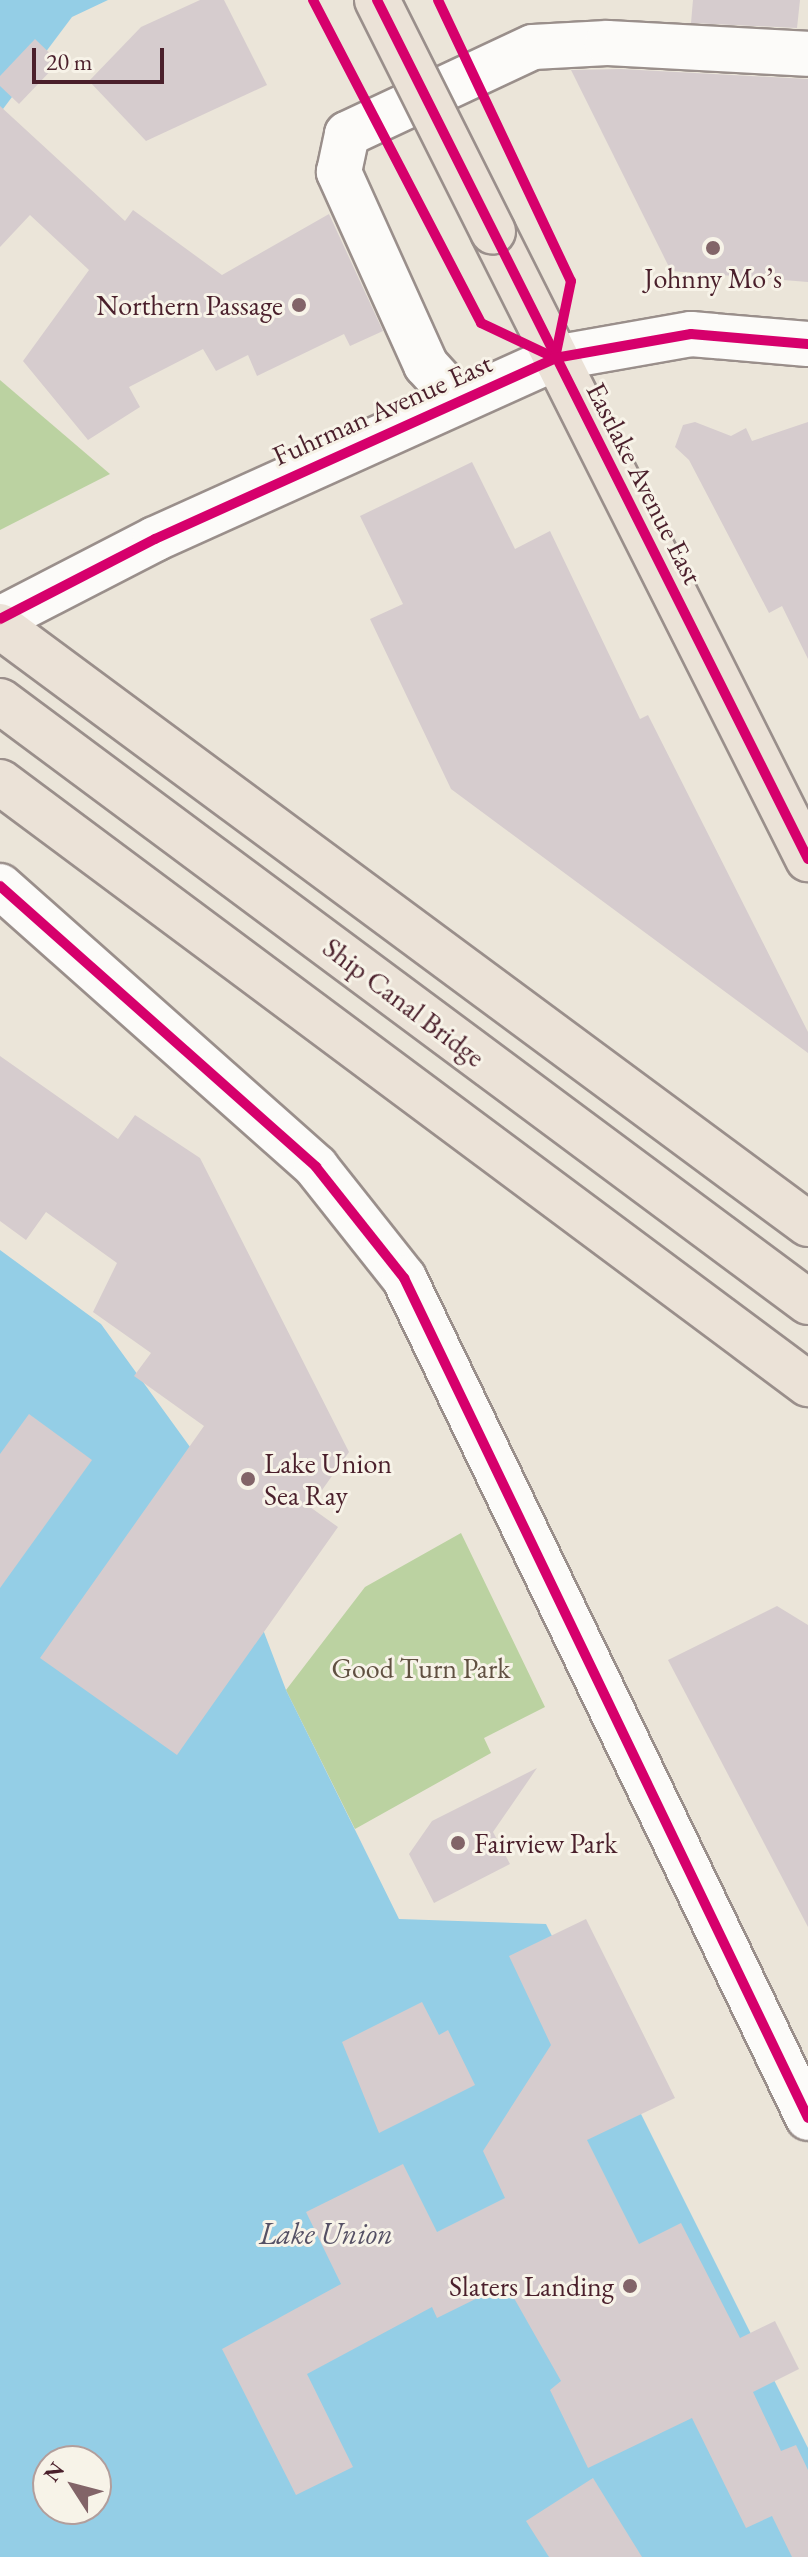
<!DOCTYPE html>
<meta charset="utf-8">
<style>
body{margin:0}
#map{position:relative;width:808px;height:2557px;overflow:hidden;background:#ebe5d9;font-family:"EB Garamond",serif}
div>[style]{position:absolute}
.green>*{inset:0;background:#bbd2a1}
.water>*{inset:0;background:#94cee6}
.building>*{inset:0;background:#d6ccce}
.roads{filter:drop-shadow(2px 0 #9a8f8b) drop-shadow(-2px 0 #9a8f8b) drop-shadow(0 2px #9a8f8b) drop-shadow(0 -2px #9a8f8b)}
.minor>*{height:44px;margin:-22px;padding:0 22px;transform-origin:22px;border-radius:22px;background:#fcfbf9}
.major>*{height:44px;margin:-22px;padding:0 22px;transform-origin:22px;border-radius:22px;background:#ebe2d7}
.highway>*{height:44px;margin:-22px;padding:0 22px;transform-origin:22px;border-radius:22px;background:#ebe2d7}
.bridges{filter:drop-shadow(2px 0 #9a8f8b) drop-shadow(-2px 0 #9a8f8b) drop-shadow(0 2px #9a8f8b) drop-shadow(0 -2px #9a8f8b)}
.major-bridge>*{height:44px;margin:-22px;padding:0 22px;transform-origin:22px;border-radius:22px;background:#ebe2d7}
.cycleway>*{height:10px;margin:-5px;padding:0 5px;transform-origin:5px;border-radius:5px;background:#d6006c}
.dots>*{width:22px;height:22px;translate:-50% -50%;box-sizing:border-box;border:4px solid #f7f3e8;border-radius:50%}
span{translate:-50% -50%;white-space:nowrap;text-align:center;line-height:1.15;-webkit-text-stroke:6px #f7f3e8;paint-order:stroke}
.poi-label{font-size:28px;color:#4a1f2b}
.right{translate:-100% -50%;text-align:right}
.left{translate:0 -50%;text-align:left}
.street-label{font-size:28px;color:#4a1f2b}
.park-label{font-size:28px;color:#605041}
.water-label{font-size:30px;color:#555165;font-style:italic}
.north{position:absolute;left:32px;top:2445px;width:80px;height:80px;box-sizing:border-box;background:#f7f3e8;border:2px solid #b29e9c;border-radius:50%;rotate:306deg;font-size:22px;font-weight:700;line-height:32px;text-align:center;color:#4a1f2b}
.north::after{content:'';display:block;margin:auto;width:28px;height:36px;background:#826468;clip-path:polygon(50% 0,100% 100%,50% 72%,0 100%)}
.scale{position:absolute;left:32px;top:48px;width:132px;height:36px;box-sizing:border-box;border:4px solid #4a1f2b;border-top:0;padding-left:10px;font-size:24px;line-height:28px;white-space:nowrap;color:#4a1f2b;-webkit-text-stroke:6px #f7f3e8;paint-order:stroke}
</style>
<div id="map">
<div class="green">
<div style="clip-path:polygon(0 380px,110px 474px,0 530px)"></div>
<div style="clip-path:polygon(461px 1533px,545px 1707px,484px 1738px,491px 1753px,355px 1829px,286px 1690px,365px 1587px)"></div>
</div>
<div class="water">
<div style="clip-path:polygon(0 0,108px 0,72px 17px,0 113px)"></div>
<div style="clip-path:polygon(evenodd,0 1250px,101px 1324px,198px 1458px,286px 1690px,399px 1919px,546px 1924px,808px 2448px,808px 2557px,0 2557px,0 1250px,48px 2461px,96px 2461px,96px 2509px,48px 2509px,48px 2461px)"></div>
</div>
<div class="building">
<div style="clip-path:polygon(200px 0,224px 0,267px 85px,146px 141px,89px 81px,141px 27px)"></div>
<div style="clip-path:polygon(693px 0,800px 0,797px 28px,691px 23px)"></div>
<div style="clip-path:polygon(35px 39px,59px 62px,19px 104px,0 86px,0 76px)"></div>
<div style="clip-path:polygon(621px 69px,808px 79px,808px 282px,671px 271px,571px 70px)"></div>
<div style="clip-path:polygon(0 106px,125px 221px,133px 210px,222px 275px,329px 214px,383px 331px,350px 346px,344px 334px,257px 376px,248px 355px,216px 371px,203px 349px,129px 387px,140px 407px,88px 440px,23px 361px,89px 270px,30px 215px,0 247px)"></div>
<div style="clip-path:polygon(695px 422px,731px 436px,746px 428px,752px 441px,808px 422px,808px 659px,782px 606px,769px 613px,689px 460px,675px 447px,683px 425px)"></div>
<div style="clip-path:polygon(472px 462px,515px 549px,550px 531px,640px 719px,648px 715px,808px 1032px,808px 1053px,451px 789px,370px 619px,403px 604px,360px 516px)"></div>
<div style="clip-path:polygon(0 1056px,118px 1139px,135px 1115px,200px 1158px,349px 1452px,310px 1507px,338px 1527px,177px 1755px,40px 1658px,204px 1426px,134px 1376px,151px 1353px,93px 1312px,117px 1263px,46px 1212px,26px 1240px,0 1221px)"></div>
<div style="clip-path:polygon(29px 1414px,92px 1460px,0 1588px,0 1454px)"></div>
<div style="clip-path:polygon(777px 1606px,808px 1625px,808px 1927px,668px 1660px)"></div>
<div style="clip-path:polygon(537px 1768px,493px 1832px,510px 1864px,434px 1903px,409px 1854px,432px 1821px)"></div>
<div style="clip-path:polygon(586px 1919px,675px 2098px,587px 2140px,639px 2244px,681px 2223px,740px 2338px,775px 2321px,799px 2369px,753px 2392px,781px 2451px,796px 2445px,808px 2470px,808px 2557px,792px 2557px,772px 2516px,746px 2528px,692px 2418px,588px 2468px,550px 2390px,561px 2381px,506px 2284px,437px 2318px,432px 2307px,307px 2374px,353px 2467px,296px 2495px,222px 2349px,341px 2284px,306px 2212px,403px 2164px,437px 2232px,505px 2198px,483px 2151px,551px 2045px,509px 1956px)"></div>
<div style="clip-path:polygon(422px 2002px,439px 2035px,448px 2030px,475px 2085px,379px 2133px,342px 2042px)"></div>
<div style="clip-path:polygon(593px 2478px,642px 2557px,549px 2557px,526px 2521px)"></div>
</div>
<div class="roads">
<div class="minor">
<div style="left:457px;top:399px;width:46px;rotate:-132.4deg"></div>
<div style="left:426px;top:365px;width:212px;rotate:-114.3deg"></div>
<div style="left:339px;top:172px;width:39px;rotate:-78deg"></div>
<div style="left:347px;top:134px;width:205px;rotate:-25.1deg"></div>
<div style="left:533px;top:47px;width:74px;rotate:-3.1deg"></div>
<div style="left:607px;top:43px;width:201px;rotate:3.1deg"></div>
<div style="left:0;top:619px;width:174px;rotate:-27.3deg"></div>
<div style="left:155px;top:539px;width:439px;rotate:-24.3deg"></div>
<div style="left:555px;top:358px;width:138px;rotate:-10deg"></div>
<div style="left:691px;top:334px;width:117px;rotate:4.9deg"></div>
<div style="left:0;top:886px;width:423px;rotate:41.6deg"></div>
<div style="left:316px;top:1167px;width:142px;rotate:51.6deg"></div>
<div style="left:404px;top:1278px;width:932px;rotate:64.31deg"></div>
</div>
<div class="major">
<div style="left:493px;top:232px;width:702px;rotate:63.33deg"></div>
</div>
<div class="highway">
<div style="left:0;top:626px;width:1005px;rotate:36.51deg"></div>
<div style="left:0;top:701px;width:1007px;rotate:36.64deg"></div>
<div style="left:0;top:782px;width:1008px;rotate:36.69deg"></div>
</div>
</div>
<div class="bridges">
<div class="major-bridge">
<div style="left:377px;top:0;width:259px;rotate:63.4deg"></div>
</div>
</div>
<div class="cycleway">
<div style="left:313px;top:0;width:364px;rotate:62.5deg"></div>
<div style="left:481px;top:323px;width:82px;rotate:25.3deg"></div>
<div style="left:377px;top:0;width:961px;rotate:63.35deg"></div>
<div style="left:438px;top:0;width:311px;rotate:64.7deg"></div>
<div style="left:571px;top:281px;width:79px;rotate:101.7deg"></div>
<div style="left:0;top:619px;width:174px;rotate:-27.3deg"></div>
<div style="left:155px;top:539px;width:439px;rotate:-24.3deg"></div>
<div style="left:555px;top:358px;width:138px;rotate:-10deg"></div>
<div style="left:691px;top:334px;width:117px;rotate:4.9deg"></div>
<div style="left:0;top:886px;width:423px;rotate:41.6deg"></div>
<div style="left:316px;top:1167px;width:142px;rotate:51.6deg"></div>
<div style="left:404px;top:1278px;width:932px;rotate:64.31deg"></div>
</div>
<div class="dots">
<div style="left:713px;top:248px;background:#826468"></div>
<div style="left:299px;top:305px;background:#826468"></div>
<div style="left:248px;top:1479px;background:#826468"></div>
<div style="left:458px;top:1843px;background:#826468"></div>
<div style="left:630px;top:2286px;background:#826468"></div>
</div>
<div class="poi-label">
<span style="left:713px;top:278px">Johnny Mo’s</span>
<span class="right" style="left:283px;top:305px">Northern Passage</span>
<span class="left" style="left:264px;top:1479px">Lake Union<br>Sea Ray</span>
<span class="left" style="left:474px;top:1843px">Fairview Park</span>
<span class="right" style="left:614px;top:2286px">Slaters Landing</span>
</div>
<div class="street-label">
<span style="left:382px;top:409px;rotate:-24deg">Fuhrman Avenue East</span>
<span style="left:645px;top:483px;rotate:63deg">Eastlake Avenue East</span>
<span style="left:404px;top:1002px;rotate:37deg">Ship Canal Bridge</span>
</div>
<div class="park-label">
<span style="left:421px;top:1668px">Good Turn Park</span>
</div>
<div class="water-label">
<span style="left:326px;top:2234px">Lake Union</span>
</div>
<div class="north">N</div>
<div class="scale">20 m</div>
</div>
